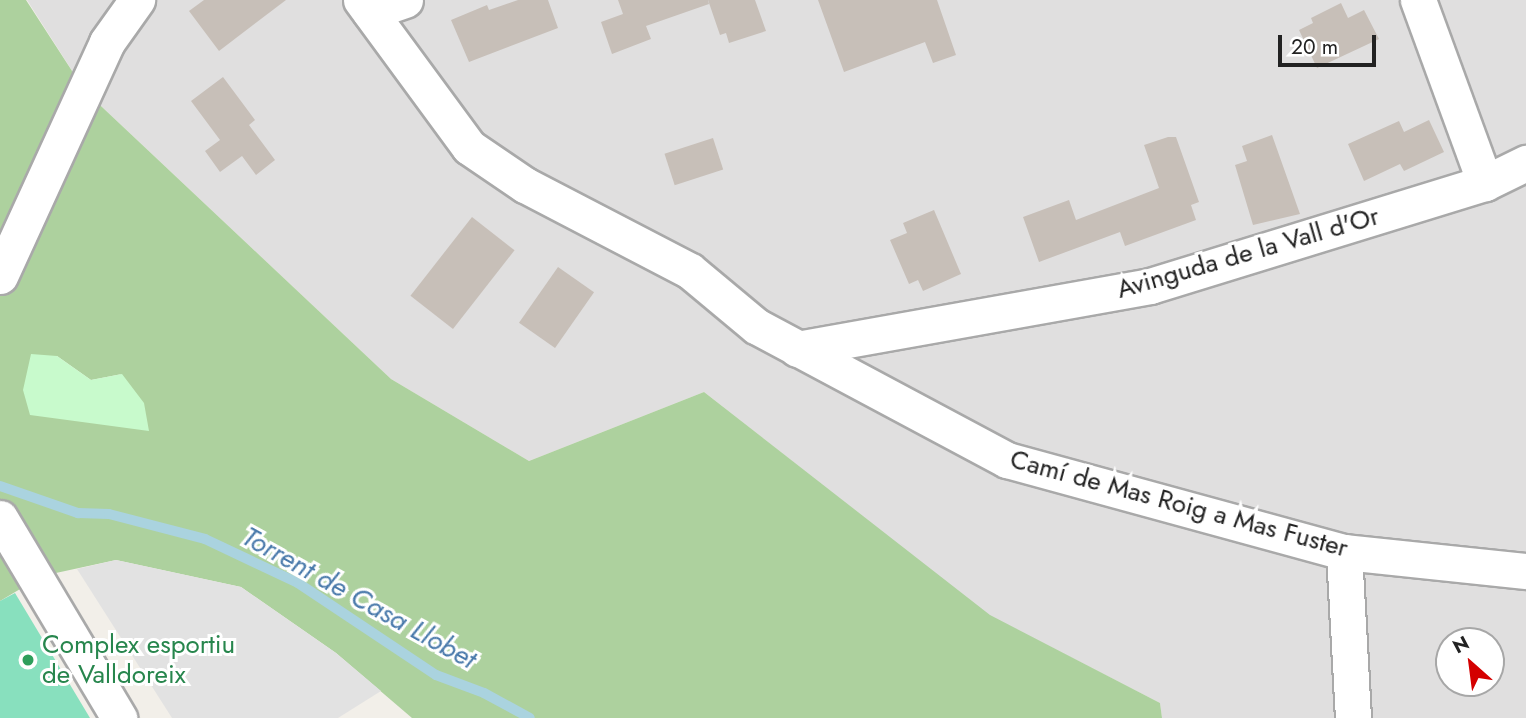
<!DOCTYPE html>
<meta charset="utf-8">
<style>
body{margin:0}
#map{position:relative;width:1526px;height:718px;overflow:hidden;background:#f2efe9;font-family:Jost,sans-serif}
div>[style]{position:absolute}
.residential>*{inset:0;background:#e0dfdf}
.forest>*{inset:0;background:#add19e}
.park>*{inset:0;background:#c8facc}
.pitch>*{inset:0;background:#88e0be}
.parking>*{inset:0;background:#e2e2e2}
.stream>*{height:10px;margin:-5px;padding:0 5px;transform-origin:5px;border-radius:5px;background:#aad3df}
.building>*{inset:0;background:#c7bfb8;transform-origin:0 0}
.roads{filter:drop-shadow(2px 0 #a9a9a9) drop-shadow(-2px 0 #a9a9a9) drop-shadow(0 2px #a9a9a9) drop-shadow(0 -2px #a9a9a9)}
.street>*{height:35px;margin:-17.5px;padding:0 17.5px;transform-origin:17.5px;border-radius:17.5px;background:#fff}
.dots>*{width:19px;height:19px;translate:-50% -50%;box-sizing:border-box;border:4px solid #fff;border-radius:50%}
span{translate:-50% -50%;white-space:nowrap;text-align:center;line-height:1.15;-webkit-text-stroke:6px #fff;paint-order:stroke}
.street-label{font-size:26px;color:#222}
.leisure-label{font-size:26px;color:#27864d}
.left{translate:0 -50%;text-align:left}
.water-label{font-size:28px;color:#4a7aab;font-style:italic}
.north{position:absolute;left:1435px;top:627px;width:70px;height:70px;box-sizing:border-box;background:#fff;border:2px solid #a7a7a7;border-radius:50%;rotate:332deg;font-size:19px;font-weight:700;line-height:28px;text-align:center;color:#222}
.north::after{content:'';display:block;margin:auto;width:24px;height:32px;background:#d40000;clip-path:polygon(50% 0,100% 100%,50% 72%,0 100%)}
.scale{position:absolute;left:1278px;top:35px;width:98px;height:32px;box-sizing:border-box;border:4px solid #222;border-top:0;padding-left:9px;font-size:21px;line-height:24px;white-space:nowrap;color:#222;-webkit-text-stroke:5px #fff;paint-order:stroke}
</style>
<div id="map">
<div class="residential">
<div style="clip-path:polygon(evenodd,27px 0,1526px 0,1526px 718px,1162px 718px,1160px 703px,990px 616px,704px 392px,529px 461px,391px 379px,85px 91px,27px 0,1449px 641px,1491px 641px,1491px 683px,1449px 683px,1449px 641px)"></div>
</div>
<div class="forest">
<div style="clip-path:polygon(evenodd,0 0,26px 0,85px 91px,391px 379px,529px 461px,704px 392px,990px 615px,1160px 703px,1162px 718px,412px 718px,336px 653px,241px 587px,116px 560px,42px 576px,0 601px,0 0,57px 356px,91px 380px,122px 374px,30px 415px,57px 356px)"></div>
</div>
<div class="park">
<div style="clip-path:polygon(31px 354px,57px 356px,91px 380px,122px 374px,144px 403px,149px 431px,30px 415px,23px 390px)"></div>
</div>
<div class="pitch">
<div style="clip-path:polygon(15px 593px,90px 718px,0 718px,0 601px)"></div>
</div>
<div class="parking">
<div style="clip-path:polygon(116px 560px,241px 587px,336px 653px,381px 691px,338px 718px,172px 718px,77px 569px)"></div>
</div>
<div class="stream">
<div style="left:0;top:486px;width:83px;rotate:19.1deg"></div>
<div style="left:78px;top:513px;width:31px;rotate:2deg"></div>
<div style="left:109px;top:514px;width:99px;rotate:14.6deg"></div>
<div style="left:205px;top:539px;width:103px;rotate:25.3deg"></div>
<div style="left:298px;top:583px;width:166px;rotate:33.7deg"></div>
<div style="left:436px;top:675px;width:51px;rotate:20.6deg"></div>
<div style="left:484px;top:693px;width:52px;rotate:28.5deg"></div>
</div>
<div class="building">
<div style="clip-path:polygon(204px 0,286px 0,219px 51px,189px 11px)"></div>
<div style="clip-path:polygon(518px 0,548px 0,558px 28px,469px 62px,451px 20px,487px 5px,489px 10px)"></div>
<div style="clip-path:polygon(618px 0,708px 0,709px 4px,646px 26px,651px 39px,612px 54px,601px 22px,623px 14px)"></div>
<div style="clip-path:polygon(708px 0,755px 0,766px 31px,729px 43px,726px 33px,720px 35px)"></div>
<div style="clip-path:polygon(818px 0,937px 0,956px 55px,933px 63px,925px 42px,844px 72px)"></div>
<div style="clip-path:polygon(1341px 3px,1348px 18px,1364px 10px,1379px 39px,1317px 68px,1299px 30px,1313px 23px,1311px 18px)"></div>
<div style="clip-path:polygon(223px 77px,255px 120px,249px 125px,275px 160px,256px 175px,242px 156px,220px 172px,205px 151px,220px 140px,191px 101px)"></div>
<div style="clip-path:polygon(1429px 120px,1444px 152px,1404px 171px,1400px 164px,1364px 181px,1348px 144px,1399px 121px,1404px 132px)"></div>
<div style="clip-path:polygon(1272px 135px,1300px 214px,1253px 225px,1235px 165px,1247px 161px,1242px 146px)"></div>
<div style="clip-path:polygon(1168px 137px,1176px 137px,1199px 202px,1191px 205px,1196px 220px,1125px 246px,1120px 232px,1039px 262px,1023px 217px,1069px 200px,1076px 220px,1159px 188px,1144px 145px)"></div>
<div style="left:713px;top:138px;width:33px;height:51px;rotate:72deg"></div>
<div style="clip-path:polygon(934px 210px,961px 274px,923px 291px,918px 280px,909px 284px,890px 240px,907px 233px,903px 223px)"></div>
<div style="left:472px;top:217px;width:54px;height:100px;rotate:38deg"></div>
<div style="left:558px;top:267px;width:44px;height:68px;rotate:35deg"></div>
</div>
<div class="roads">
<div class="street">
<div style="left:361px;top:0;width:182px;rotate:53.7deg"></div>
<div style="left:469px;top:147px;width:68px;rotate:34.2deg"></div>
<div style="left:525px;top:185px;width:186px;rotate:27.5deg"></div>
<div style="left:690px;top:271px;width:86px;rotate:39.8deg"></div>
<div style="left:756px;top:326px;width:285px;rotate:28.1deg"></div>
<div style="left:1007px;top:460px;width:349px;rotate:15.3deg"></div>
<div style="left:1344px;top:552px;width:183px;rotate:6deg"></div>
<div style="left:1418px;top:0;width:195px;rotate:69.9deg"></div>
<div style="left:370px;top:12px;width:37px;rotate:-19deg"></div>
<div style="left:0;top:276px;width:257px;rotate:-65.4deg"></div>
<div style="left:107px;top:42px;width:52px;rotate:-54.5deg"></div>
<div style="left:797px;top:349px;width:359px;rotate:-10.1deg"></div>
<div style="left:1150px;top:286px;width:350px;rotate:-17.1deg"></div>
<div style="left:1485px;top:183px;width:46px;rotate:-26deg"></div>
<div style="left:0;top:518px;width:233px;rotate:59.2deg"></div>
<div style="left:1344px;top:552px;width:166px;rotate:86.9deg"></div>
</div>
</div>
<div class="dots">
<div style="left:28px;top:660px;background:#2e9e5b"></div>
</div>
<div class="street-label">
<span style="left:1248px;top:253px;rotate:-16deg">Avinguda de la Vall d'Or</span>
<span style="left:1179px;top:504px;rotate:15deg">Camí de Mas Roig a Mas Fuster</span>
</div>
<div class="leisure-label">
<span class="left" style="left:42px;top:660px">Complex esportiu<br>de Valldoreix</span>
</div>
<div class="water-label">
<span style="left:359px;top:598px;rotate:29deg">Torrent de Casa Llobet</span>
</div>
<div class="north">N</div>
<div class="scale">20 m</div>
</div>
